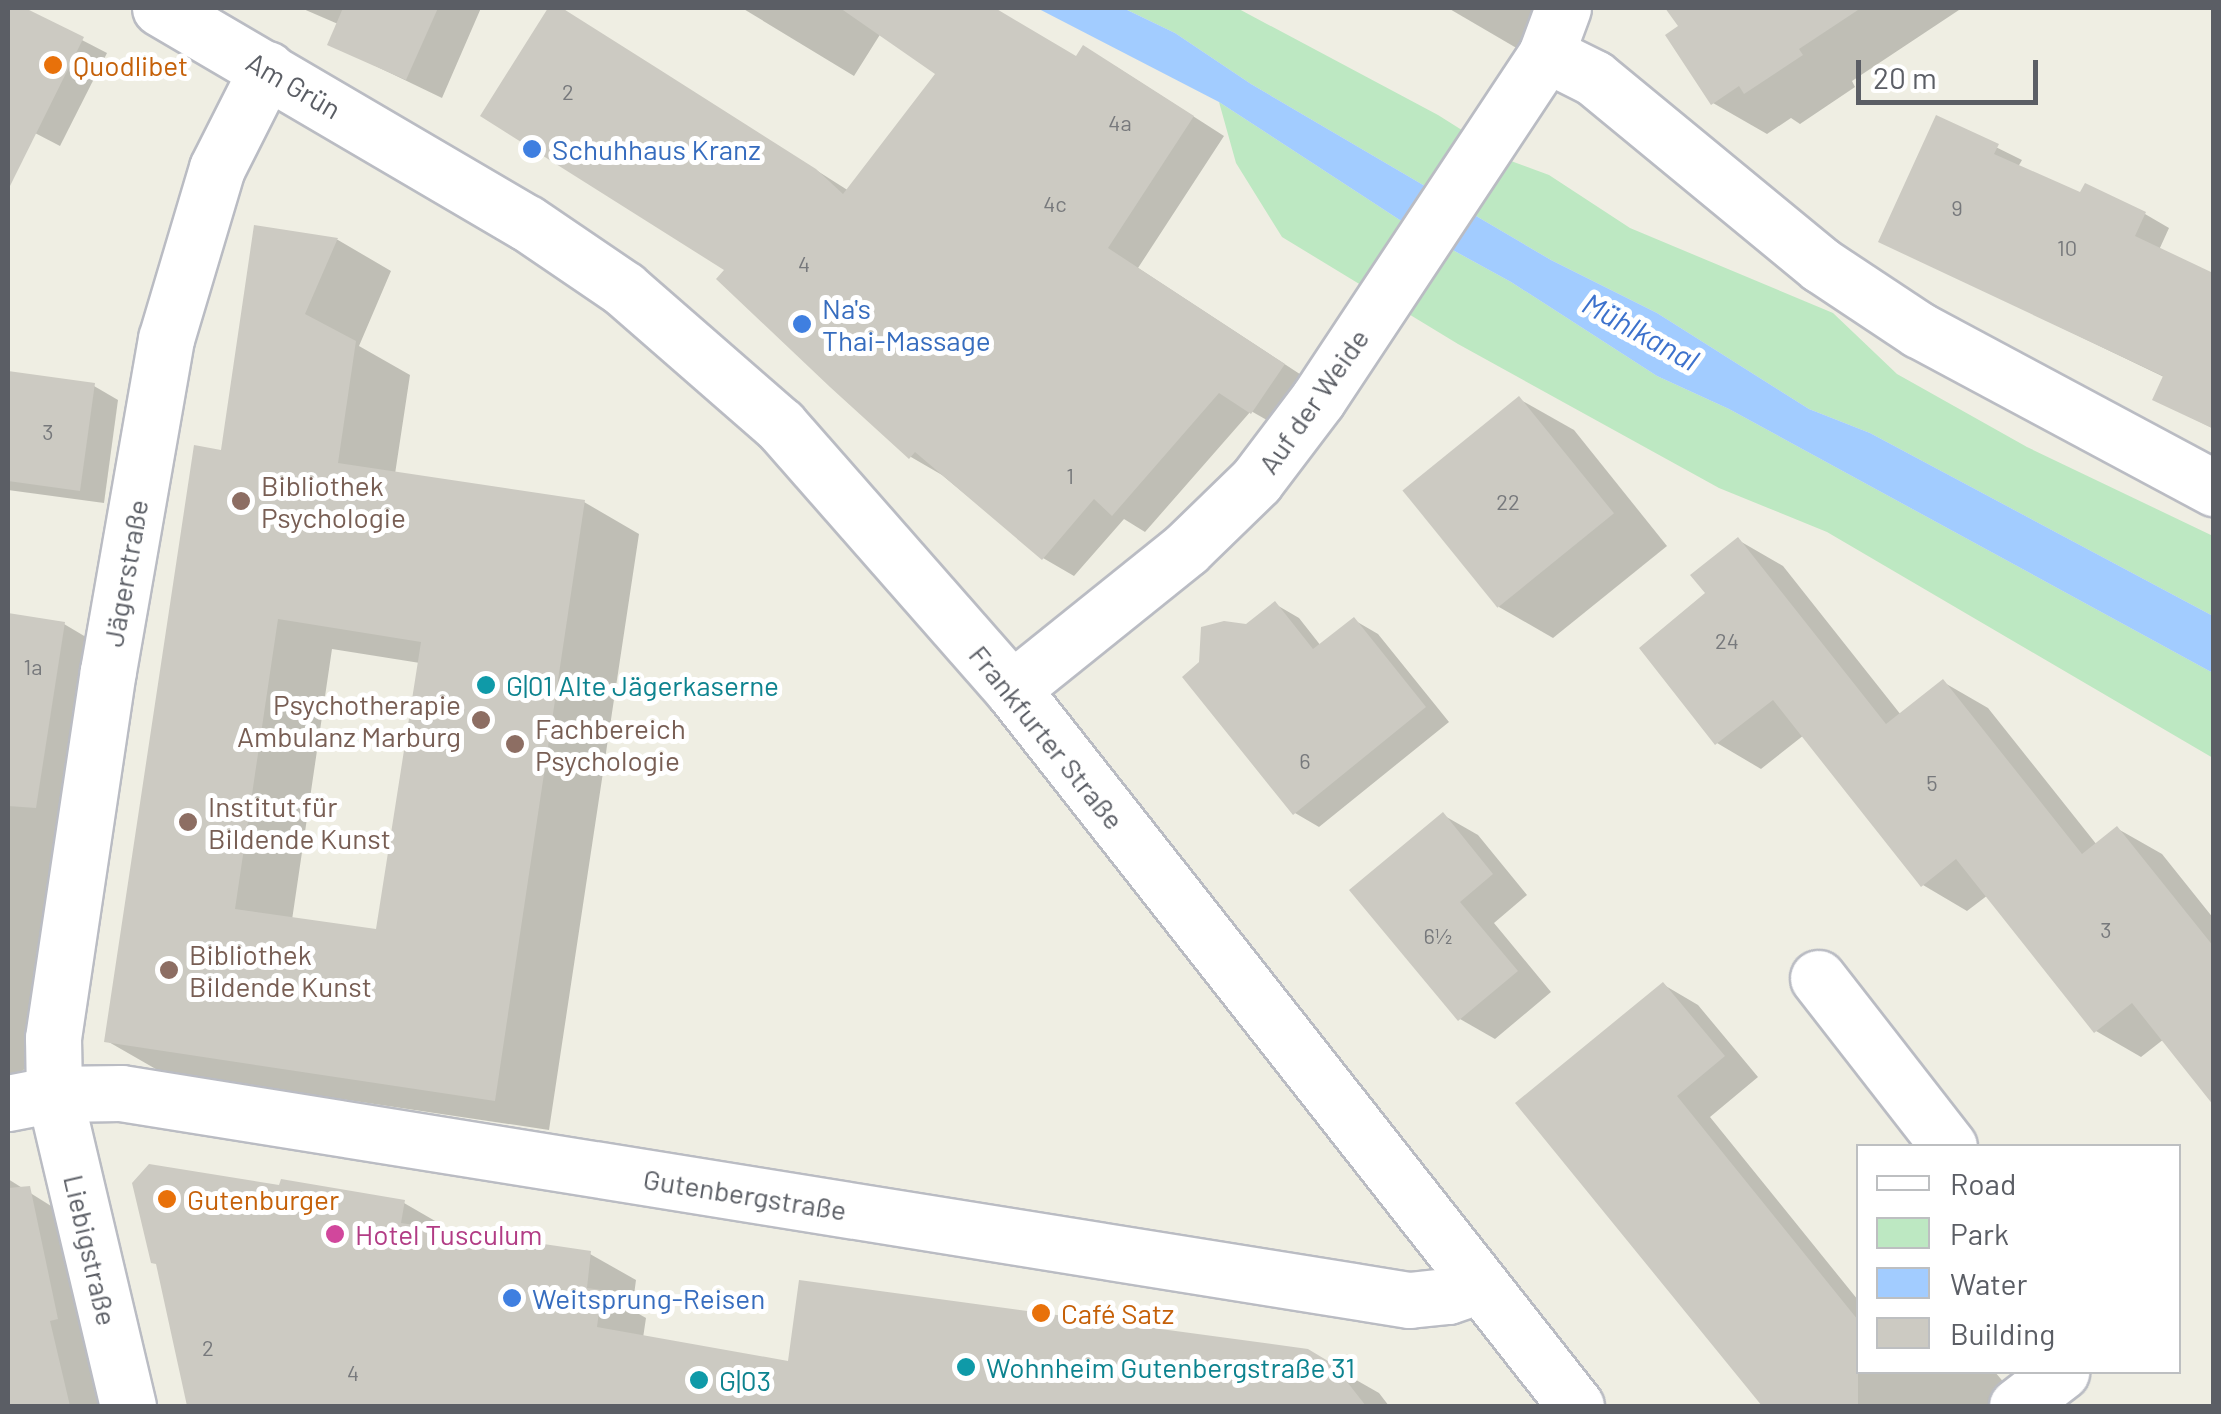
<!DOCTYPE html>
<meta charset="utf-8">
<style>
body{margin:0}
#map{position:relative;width:2221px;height:1414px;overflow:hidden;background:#efeee3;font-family:Barlow,sans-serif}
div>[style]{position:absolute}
.green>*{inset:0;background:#bde8c2}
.water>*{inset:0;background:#a2ccff}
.shadow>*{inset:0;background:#0003}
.building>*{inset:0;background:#cccac2;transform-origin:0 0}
.roads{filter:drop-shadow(2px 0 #babcc3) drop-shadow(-2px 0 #babcc3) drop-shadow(0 2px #babcc3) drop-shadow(0 -2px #babcc3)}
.minor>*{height:55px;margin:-27.5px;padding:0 27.5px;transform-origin:27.5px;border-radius:27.5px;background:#fff}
.tertiary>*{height:55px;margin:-27.5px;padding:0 27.5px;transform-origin:27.5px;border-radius:27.5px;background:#fff}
.dots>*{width:28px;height:28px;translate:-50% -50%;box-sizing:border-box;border:5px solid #fff;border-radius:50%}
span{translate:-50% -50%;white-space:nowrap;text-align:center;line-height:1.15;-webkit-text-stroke:10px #fff;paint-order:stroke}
.number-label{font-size:22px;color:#77797c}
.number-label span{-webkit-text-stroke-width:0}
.food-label{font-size:28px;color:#c56008}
.left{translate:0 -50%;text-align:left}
.street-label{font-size:28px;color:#5b5e65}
.shop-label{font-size:28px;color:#366cbe}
.education-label{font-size:28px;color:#785e54}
.right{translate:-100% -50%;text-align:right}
.culture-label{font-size:28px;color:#0d838f}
.hotel-label{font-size:28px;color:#b23c85}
.water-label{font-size:30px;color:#3c71cc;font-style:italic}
.frame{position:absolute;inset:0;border:10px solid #5b5e65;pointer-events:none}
.legend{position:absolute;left:1856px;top:1144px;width:325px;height:230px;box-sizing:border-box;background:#fff;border:2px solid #bdbfc1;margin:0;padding:12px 18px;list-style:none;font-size:30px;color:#5b5e65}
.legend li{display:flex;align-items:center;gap:20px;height:50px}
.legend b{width:50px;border:2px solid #bdbfc1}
.scale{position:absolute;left:1856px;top:60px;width:182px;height:45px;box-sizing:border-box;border:5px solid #5b5e65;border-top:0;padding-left:12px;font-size:30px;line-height:35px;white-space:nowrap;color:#5b5e65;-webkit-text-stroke:8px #fff;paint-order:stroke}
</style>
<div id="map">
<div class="green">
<div style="clip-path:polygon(1123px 8px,1237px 8px,1438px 115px,1511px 161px,1549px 175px,1630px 228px,1833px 313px,1897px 374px,2027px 447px,2213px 536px,2213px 616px,1870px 433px,1809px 409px,1657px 313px,1551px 260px,1251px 84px,1175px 33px)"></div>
<div style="clip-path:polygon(1219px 102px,1409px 226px,1511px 282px,1657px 376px,1729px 409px,2213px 673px,2213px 758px,1827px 532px,1719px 488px,1458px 344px,1282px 237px,1236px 163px)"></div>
</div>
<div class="water">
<div style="clip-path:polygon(1037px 8px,1123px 8px,1175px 33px,1251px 84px,1551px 260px,1657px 313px,1809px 409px,1870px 433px,2213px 616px,2213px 673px,1729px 409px,1657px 376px,1511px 282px,1409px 226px,1219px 102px)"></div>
</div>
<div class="shadow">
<div style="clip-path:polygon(8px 8px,20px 8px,107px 53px,60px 146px,8px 119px)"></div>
<div style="clip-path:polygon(301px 8px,481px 8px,442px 98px,330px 44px,338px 24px)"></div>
<div style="clip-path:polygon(551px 8px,584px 23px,849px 191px,939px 74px,881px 33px,854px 76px,742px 8px,991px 8px,1077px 59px,1115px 66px,1224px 136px,1138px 268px,1315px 384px,1284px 430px,1251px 411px,1145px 532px,1124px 519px,1074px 576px,1043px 558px,942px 475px,911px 457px,727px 270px,483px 115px)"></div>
<div style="clip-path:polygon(1448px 8px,1553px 8px,1525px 53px)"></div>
<div style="clip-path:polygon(1685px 8px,1962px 8px,1852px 81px,1855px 87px,1800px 124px,1791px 118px,1767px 134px,1713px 103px,1698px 16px)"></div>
<div style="clip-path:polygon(1937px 118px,2022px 160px,2018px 167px,2081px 195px,2086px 187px,2145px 214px,2169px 228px,2159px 250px,2214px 276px,2214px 429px,2155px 399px,2166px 378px,1881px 241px)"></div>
<div style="clip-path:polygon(evenodd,257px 228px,338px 240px,391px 271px,359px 346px,410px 375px,395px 474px,584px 502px,639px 534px,549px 1130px,161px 1072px,107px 1041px,223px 453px,257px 228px,332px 649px,420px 663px,378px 932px,292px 920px,332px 649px)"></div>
<div style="clip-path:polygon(8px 373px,94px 386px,118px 400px,104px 503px,8px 490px)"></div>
<div style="clip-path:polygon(1519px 399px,1574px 430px,1667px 546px,1553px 638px,1499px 607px)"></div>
<div style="clip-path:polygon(1738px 540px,1783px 566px,1901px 715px,1943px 682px,1988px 708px,2097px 845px,2118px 829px,2162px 854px,2214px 919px,2214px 1102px,2164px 1039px,2141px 1057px,2096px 1031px,1988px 895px,1967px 911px,1923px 885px,1804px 735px,1761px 769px,1717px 743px,1708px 594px)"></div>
<div style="clip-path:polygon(1275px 604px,1299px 618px,1321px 646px,1354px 620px,1378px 634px,1449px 722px,1319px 827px,1295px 813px,1247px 626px)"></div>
<div style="clip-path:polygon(8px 615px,64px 624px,96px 643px,31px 1065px,8px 1080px)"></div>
<div style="clip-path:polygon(1443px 815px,1478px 835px,1527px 895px,1494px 923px,1551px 992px,1495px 1039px,1460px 1019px)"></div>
<div style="clip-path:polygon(1664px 985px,1698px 1005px,1758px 1077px,1710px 1117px,1858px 1300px,1858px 1372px,1995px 1372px,2016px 1397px,2004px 1406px,1766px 1406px,1518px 1103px)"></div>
<div style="clip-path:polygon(8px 1179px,67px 1216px,101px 1406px,8px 1406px)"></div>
<div style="clip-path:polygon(281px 1188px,404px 1203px,449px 1229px,449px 1233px,590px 1254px,636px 1280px,632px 1310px,646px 1318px,643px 1338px,790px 1364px,1307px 1352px,1379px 1393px,1389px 1406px,189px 1406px,159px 1264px)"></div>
</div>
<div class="building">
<div style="clip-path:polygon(8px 8px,25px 8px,84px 37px,8px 190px)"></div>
<div style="clip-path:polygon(343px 8px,438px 8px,406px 80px,327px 45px)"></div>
<div style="clip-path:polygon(548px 8px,562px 8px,657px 68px,816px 169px,843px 194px,935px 74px,840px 8px,995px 8px,1076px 56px,1083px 45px,1194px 116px,1108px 248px,1285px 364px,1251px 414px,1219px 393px,1112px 516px,1094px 499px,1042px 560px,915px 452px,909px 459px,830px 387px,716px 279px,724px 270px,480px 116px)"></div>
<div style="clip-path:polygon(1665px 8px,1861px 8px,1799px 49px,1803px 55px,1744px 94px,1739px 86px,1711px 105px,1665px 35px,1678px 26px)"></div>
<div style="clip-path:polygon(1936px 115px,1999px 144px,1994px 154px,2080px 192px,2085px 183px,2146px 212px,2135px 236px,2211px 272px,2214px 268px,2214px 429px,2152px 400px,2163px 376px,1878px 242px)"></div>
<div style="clip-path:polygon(evenodd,254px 225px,338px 238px,305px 314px,356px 341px,338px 463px,585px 500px,495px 1101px,104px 1042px,194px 445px,221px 450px,254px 225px,278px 619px,421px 642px,376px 929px,235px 909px,278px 619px)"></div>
<div style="clip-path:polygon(8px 371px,95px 383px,80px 491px,8px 481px)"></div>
<div style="left:1519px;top:396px;width:151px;height:150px;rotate:51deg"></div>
<div style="clip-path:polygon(1738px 537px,1886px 724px,1943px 679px,2082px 854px,2117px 826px,2214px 947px,2214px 1106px,2132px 1003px,2094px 1033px,1956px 859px,1921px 887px,1773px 700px,1715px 745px,1639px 648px,1705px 593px,1690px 575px)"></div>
<div style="clip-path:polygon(1275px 601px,1313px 649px,1354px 617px,1426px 707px,1293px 815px,1182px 677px,1199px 662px,1201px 627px,1224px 621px,1246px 624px)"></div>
<div style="clip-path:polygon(8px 613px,65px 622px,36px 808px,8px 806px)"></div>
<div style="clip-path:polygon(1443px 812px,1493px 874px,1460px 902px,1518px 971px,1458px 1021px,1349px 890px)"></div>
<div style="clip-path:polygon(1663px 982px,1725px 1056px,1677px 1096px,1858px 1320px,1858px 1406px,1762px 1406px,1515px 1103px)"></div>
<div style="clip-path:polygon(149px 1164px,279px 1185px,281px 1179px,405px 1200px,401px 1223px,591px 1251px,587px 1288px,602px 1290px,597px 1327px,788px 1361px,799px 1280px,1308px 1349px,1333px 1364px,1366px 1406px,187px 1406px,156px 1264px,151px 1263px,132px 1183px)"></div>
<div style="clip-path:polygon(30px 1186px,58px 1319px,50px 1321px,70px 1406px,8px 1406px,8px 1188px)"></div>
</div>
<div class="roads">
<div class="minor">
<div style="left:1546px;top:54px;width:54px;rotate:26.6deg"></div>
<div style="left:1594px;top:78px;width:294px;rotate:39.5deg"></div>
<div style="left:1821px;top:265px;width:118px;rotate:33.6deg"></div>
<div style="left:1919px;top:330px;width:335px;rotate:28.2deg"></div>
<div style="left:1012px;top:689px;width:223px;rotate:-38.8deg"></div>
<div style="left:1186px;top:549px;width:98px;rotate:-44.2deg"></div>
<div style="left:1256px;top:481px;width:103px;rotate:-52.9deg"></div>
<div style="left:1318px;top:399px;width:414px;rotate:-56.5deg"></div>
<div style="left:1546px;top:54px;width:49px;rotate:-69.7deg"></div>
<div style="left:1818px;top:978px;width:213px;rotate:52.1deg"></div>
<div style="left:8px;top:1103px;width:47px;rotate:-11.1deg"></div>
<div style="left:54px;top:1094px;width:67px;rotate:-0.9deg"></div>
<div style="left:121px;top:1093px;width:1305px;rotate:9.13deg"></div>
<div style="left:1409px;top:1300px;width:39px;rotate:-6deg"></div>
<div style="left:1448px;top:1296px;width:34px;rotate:-19deg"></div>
<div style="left:128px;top:1406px;width:321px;rotate:-103.3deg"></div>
<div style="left:54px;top:1094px;width:56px;rotate:-91deg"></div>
<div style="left:53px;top:1038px;width:371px;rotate:-81.5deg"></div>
<div style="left:108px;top:671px;width:337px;rotate:-80.1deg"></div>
<div style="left:166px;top:339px;width:178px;rotate:-73.4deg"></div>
<div style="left:217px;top:168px;width:111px;rotate:-63.2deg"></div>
<div style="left:2017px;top:1406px;width:56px;rotate:-37.7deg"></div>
</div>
<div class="tertiary">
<div style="left:160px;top:8px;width:425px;rotate:30.4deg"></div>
<div style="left:527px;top:223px;width:117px;rotate:34.2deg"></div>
<div style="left:624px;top:289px;width:207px;rotate:41.1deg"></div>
<div style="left:780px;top:425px;width:351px;rotate:48.7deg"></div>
<div style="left:1012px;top:689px;width:912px;rotate:51.81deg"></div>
</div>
</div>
<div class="dots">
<div style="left:53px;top:65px;background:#e8710a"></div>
<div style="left:532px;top:149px;background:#3f7fe0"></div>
<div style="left:802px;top:324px;background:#3f7fe0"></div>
<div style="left:241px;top:501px;background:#8d6e63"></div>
<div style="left:486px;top:685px;background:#0f9aa8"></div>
<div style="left:481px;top:720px;background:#8d6e63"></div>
<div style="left:515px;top:744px;background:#8d6e63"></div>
<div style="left:188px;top:822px;background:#8d6e63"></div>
<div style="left:169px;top:970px;background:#8d6e63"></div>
<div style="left:167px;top:1199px;background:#e8710a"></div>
<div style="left:335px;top:1234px;background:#d1479c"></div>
<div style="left:512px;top:1298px;background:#3f7fe0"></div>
<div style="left:1041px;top:1313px;background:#e8710a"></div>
<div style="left:966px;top:1367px;background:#0f9aa8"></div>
<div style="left:699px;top:1380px;background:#0f9aa8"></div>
</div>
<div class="number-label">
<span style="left:568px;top:92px">2</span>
<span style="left:1120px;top:123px">4a</span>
<span style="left:1055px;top:204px">4c</span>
<span style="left:1957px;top:208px">9</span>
<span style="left:2067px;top:248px">10</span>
<span style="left:804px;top:264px">4</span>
<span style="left:48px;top:432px">3</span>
<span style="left:1070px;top:476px">1</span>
<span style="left:1508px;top:502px">22</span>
<span style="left:1727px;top:641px">24</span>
<span style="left:33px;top:667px">1a</span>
<span style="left:1305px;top:761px">6</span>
<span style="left:1932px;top:783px">5</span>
<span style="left:2106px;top:930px">3</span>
<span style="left:1438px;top:936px">6½</span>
<span style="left:208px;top:1348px">2</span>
<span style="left:353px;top:1373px">4</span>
</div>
<div class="food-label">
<span class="left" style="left:73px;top:65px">Quodlibet</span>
<span class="left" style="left:187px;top:1199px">Gutenburger</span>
<span class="left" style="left:1061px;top:1313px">Café Satz</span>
</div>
<div class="street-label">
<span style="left:294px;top:85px;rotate:30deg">Am Grün</span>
<span style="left:1313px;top:401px;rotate:-55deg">Auf der Weide</span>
<span style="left:125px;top:573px;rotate:-80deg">Jägerstraße</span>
<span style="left:1047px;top:737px;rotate:51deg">Frankfurter Straße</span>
<span style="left:745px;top:1194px;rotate:9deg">Gutenbergstraße</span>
<span style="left:91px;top:1250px;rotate:77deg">Liebigstraße</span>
</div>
<div class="shop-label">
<span class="left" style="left:552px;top:149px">Schuhhaus Kranz</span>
<span class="left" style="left:822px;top:324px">Na's<br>Thai-Massage</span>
<span class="left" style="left:532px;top:1298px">Weitsprung-Reisen</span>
</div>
<div class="education-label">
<span class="left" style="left:261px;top:501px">Bibliothek<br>Psychologie</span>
<span class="right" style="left:461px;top:720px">Psychotherapie<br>Ambulanz Marburg</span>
<span class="left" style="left:535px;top:744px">Fachbereich<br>Psychologie</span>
<span class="left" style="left:208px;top:822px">Institut für<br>Bildende Kunst</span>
<span class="left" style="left:189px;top:970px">Bibliothek<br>Bildende Kunst</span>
</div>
<div class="culture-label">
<span class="left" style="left:506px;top:685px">G|01 Alte Jägerkaserne</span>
<span class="left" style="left:986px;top:1367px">Wohnheim Gutenbergstraße 31</span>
<span class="left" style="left:719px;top:1380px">G|03</span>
</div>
<div class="hotel-label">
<span class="left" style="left:355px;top:1234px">Hotel Tusculum</span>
</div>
<div class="water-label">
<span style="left:1641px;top:331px;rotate:29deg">Mühlkanal</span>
</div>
<div class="frame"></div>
<ul class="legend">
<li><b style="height:12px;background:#fff"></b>Road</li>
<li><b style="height:28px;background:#bde8c2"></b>Park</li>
<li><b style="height:28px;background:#a2ccff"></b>Water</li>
<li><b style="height:28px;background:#cccac2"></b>Building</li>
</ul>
<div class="scale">20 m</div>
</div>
